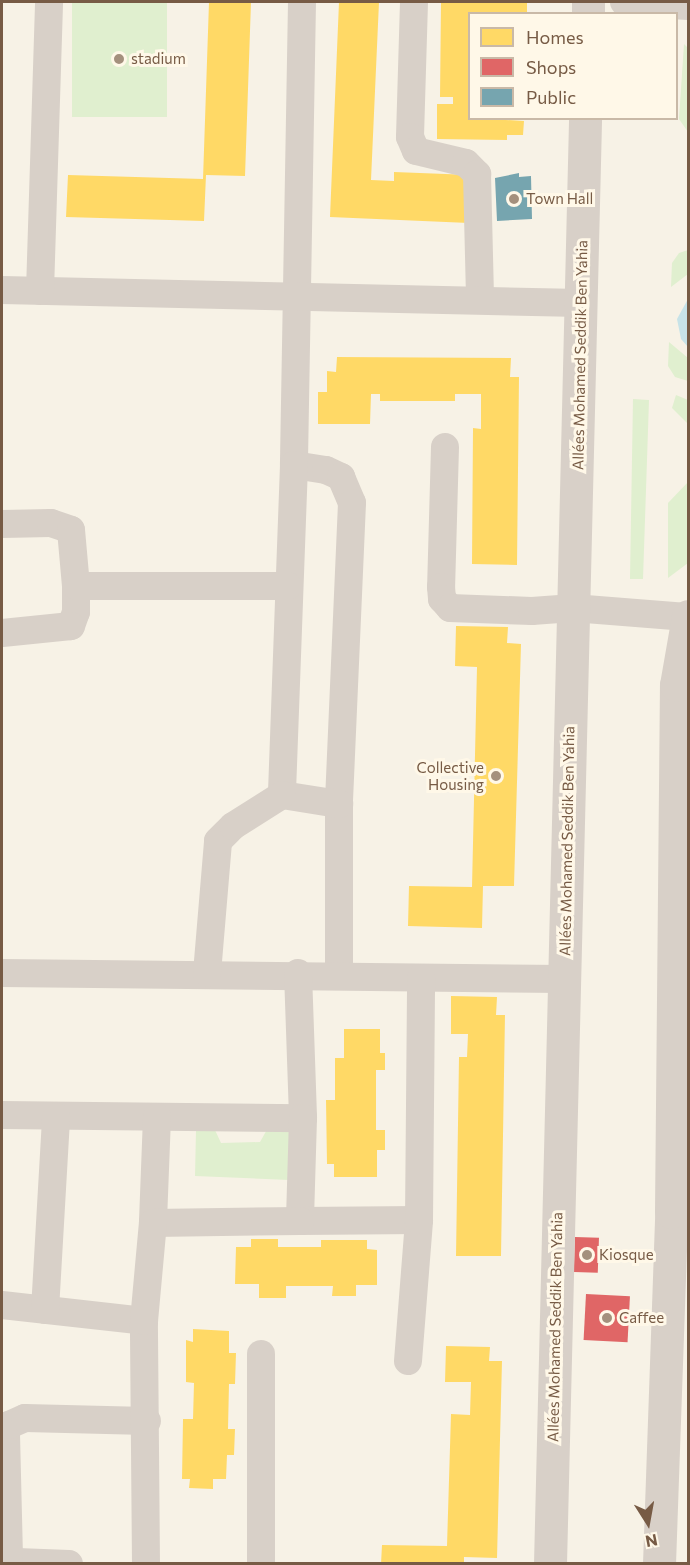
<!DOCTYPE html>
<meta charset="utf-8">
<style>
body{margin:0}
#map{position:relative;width:690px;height:1565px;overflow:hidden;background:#f7f2e6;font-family:Commissioner,sans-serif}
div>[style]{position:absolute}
.green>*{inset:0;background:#e0efcf;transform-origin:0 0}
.water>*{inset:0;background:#c7e3e8}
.homes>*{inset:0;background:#ffd966}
.shops>*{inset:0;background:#e06666;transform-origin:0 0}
.public>*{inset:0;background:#76a5af}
.street>*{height:28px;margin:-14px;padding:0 14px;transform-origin:14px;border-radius:14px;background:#d8d0c8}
.secondary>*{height:33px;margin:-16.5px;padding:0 16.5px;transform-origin:16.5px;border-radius:16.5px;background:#d8d0c8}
.dots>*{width:16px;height:16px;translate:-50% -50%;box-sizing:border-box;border:3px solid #fff8e8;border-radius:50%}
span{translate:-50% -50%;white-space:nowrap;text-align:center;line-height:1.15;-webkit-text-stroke:6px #fff8e8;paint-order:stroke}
.poi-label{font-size:15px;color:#775b45}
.left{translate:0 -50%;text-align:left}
.right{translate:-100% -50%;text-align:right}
.street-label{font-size:15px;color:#775b45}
.frame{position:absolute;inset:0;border:3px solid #775b45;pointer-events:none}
.legend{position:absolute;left:468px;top:12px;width:210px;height:108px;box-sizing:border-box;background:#fff8e8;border:2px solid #c9b9a7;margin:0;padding:8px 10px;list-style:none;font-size:18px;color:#775b45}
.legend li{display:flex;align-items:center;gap:12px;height:30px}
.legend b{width:30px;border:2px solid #c9b9a7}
.north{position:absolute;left:618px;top:1493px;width:60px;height:60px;-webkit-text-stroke:4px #fff8e8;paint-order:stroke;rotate:169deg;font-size:16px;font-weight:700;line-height:24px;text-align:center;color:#775b45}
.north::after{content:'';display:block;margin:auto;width:21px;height:27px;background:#775b45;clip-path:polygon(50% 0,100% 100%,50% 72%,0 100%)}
</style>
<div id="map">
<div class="green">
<div style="left:72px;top:2px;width:95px;height:115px"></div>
<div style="clip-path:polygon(684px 44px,688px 48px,688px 132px,679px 119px)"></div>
<div style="clip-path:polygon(688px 250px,688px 274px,671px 287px,672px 263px,679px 253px)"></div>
<div style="clip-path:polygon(669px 342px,688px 358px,688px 381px,675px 377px,668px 366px)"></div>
<div style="clip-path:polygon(676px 395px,688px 400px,688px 424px,672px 408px)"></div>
<div style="clip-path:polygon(633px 399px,649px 400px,643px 579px,630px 579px)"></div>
<div style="clip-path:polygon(688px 482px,688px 563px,668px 578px,668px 503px)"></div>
<div style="clip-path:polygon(269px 1126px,291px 1127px,289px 1180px,195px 1176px,196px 1130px,215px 1130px,221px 1143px,260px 1142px)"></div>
</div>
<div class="water">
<div style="clip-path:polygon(688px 299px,688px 347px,681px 339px,677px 319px)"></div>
</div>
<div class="homes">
<div style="clip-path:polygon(209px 2px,251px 2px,245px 176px,206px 175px,204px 221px,66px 217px,68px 175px,203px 179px)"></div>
<div style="clip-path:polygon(339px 2px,379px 2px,371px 180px,394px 181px,394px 172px,471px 175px,469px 223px,330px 217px)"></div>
<div style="clip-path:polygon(441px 2px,527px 2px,527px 14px,470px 14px,470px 118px,524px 121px,523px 135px,507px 135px,507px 140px,437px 139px,437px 104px,453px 104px,453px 97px,440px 97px)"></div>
<div style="clip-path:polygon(337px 357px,511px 358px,510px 377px,519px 377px,517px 565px,472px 564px,473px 428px,481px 429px,481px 394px,455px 394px,455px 401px,380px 401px,380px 394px,371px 394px,370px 424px,318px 424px,318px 392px,327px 392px,327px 371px,336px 372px)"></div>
<div style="clip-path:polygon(456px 626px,508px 627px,507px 643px,521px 644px,514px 886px,483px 886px,482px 928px,408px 926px,409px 886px,472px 887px,477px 667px,455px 666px)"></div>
<div style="clip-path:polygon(451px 996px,497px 997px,496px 1015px,505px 1015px,501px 1256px,456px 1256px,459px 1057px,467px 1057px,468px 1034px,451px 1034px)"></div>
<div style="clip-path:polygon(344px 1029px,380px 1029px,380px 1053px,385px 1053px,385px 1070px,376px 1070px,376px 1130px,385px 1130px,385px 1150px,377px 1150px,377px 1177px,334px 1177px,334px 1164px,327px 1164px,326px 1100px,335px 1100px,335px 1058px,344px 1058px)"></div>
<div style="clip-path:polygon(251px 1239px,278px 1239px,278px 1247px,321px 1247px,321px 1240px,367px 1240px,367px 1249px,377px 1250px,377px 1285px,356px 1285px,356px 1296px,332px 1296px,333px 1286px,286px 1286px,286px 1298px,259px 1298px,259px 1284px,235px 1284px,236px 1247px,251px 1247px)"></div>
<div style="clip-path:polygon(193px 1329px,229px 1331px,229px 1353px,236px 1353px,235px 1384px,229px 1384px,228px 1429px,235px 1429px,234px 1455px,227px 1455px,226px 1479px,213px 1479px,213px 1489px,189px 1488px,190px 1479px,182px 1479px,183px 1419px,193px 1419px,194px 1383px,186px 1382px,186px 1340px,193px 1342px)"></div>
<div style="clip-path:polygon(446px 1346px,490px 1347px,489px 1361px,502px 1361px,497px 1558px,464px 1557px,464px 1564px,381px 1564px,382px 1545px,447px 1546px,451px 1414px,470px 1415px,471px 1382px,445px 1382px)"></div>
</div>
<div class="shops">
<div style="left:575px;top:1237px;width:24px;height:35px;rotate:2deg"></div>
<div style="left:586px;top:1294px;width:44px;height:46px;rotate:3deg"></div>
</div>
<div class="public">
<div style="clip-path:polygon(519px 173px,519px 177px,531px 176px,532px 219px,497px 221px,495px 178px)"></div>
</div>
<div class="street">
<div style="left:302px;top:2px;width:463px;rotate:91deg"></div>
<div style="left:294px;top:465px;width:32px;rotate:9deg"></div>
<div style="left:326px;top:470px;width:17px;rotate:25deg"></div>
<div style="left:341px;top:477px;width:28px;rotate:67deg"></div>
<div style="left:352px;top:503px;width:301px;rotate:92.5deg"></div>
<div style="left:339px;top:804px;width:170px;rotate:90deg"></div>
<div style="left:414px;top:2px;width:135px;rotate:91.7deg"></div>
<div style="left:410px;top:137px;width:15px;rotate:67deg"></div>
<div style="left:416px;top:151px;width:51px;rotate:13.5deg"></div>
<div style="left:466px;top:163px;width:16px;rotate:45deg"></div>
<div style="left:477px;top:174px;width:126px;rotate:88.6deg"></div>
<div style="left:624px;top:2px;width:64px;rotate:3.6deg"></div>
<div style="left:2px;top:290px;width:579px;rotate:1.29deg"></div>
<div style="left:40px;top:291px;width:289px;rotate:-88.2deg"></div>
<div style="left:445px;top:447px;width:140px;rotate:91.6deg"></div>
<div style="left:441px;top:587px;width:12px;rotate:85deg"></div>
<div style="left:442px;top:599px;width:12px;rotate:48deg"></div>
<div style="left:450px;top:608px;width:82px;rotate:2.1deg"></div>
<div style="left:532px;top:611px;width:41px;rotate:-4.2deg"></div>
<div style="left:573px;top:608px;width:114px;rotate:4.5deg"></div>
<div style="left:294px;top:465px;width:330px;rotate:92.1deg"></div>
<div style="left:282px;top:795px;width:58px;rotate:9deg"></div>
<div style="left:2px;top:524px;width:49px;rotate:-1.2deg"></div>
<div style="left:51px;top:523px;width:21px;rotate:19deg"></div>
<div style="left:71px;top:530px;width:56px;rotate:84.9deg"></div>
<div style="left:76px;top:586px;width:26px;rotate:90deg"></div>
<div style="left:76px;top:612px;width:15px;rotate:110deg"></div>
<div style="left:71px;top:626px;width:69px;rotate:174.2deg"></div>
<div style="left:76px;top:586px;width:212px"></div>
<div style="left:2px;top:973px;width:562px;rotate:0.61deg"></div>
<div style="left:207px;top:973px;width:132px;rotate:-85.2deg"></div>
<div style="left:218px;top:841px;width:21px;rotate:-45deg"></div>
<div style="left:233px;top:826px;width:58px;rotate:-32.3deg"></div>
<div style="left:298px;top:973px;width:145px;rotate:88deg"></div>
<div style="left:2px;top:1115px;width:301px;rotate:0.6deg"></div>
<div style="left:303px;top:1118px;width:103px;rotate:91.7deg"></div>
<div style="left:300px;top:1221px;width:119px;rotate:-0.5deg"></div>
<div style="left:157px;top:1117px;width:106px;rotate:92.2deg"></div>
<div style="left:153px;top:1223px;width:147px;rotate:-0.8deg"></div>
<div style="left:2px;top:1305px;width:143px;rotate:6.4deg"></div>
<div style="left:45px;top:1310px;width:193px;rotate:-86.7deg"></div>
<div style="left:408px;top:1361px;width:141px;rotate:-85.5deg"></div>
<div style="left:419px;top:1220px;width:242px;rotate:-89.5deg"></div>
<div style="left:69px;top:1564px;width:52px;rotate:-177.8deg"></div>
<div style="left:17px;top:1562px;width:9px;rotate:-148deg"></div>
<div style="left:9px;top:1557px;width:126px;rotate:-91.4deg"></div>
<div style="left:6px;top:1431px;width:7px;rotate:-63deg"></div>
<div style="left:9px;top:1425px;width:17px;rotate:-24deg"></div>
<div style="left:25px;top:1418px;width:122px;rotate:1.4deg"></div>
<div style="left:146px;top:1564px;width:243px;rotate:-90.5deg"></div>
<div style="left:144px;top:1321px;width:98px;rotate:-84.8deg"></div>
<div style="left:261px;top:1564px;width:210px;rotate:-90deg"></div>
</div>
<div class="secondary">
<div style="left:588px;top:14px;width:12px;rotate:-90deg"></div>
<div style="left:550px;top:1564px;width:1446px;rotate:-88.61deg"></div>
<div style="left:659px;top:1564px;width:352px;rotate:-88deg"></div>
<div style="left:671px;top:1212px;width:527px;rotate:-89.46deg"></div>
<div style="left:676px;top:685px;width:70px;rotate:-80.1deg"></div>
</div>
<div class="dots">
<div style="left:119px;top:59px;background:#a4907d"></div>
<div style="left:514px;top:199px;background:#a4907d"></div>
<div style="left:496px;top:776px;background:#a4907d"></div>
<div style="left:587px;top:1255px;background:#a4907d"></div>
<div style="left:607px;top:1318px;background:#a4907d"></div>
</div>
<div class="poi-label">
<span class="left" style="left:131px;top:59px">stadium</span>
<span class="left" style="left:526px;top:199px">Town Hall</span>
<span class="right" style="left:484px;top:776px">Collective<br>Housing</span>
<span class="left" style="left:599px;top:1255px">Kiosque</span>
<span class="left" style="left:619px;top:1318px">Caffee</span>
</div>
<div class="street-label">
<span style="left:580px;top:355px;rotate:-89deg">Allées Mohamed Seddik Ben Yahia</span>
<span style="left:567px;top:841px;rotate:-89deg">Allées Mohamed Seddik Ben Yahia</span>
<span style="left:555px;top:1327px;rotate:-89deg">Allées Mohamed Seddik Ben Yahia</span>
</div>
<div class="frame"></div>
<ul class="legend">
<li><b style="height:16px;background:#ffd966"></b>Homes</li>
<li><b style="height:16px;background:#e06666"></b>Shops</li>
<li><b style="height:16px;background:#76a5af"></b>Public</li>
</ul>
<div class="north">N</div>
</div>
